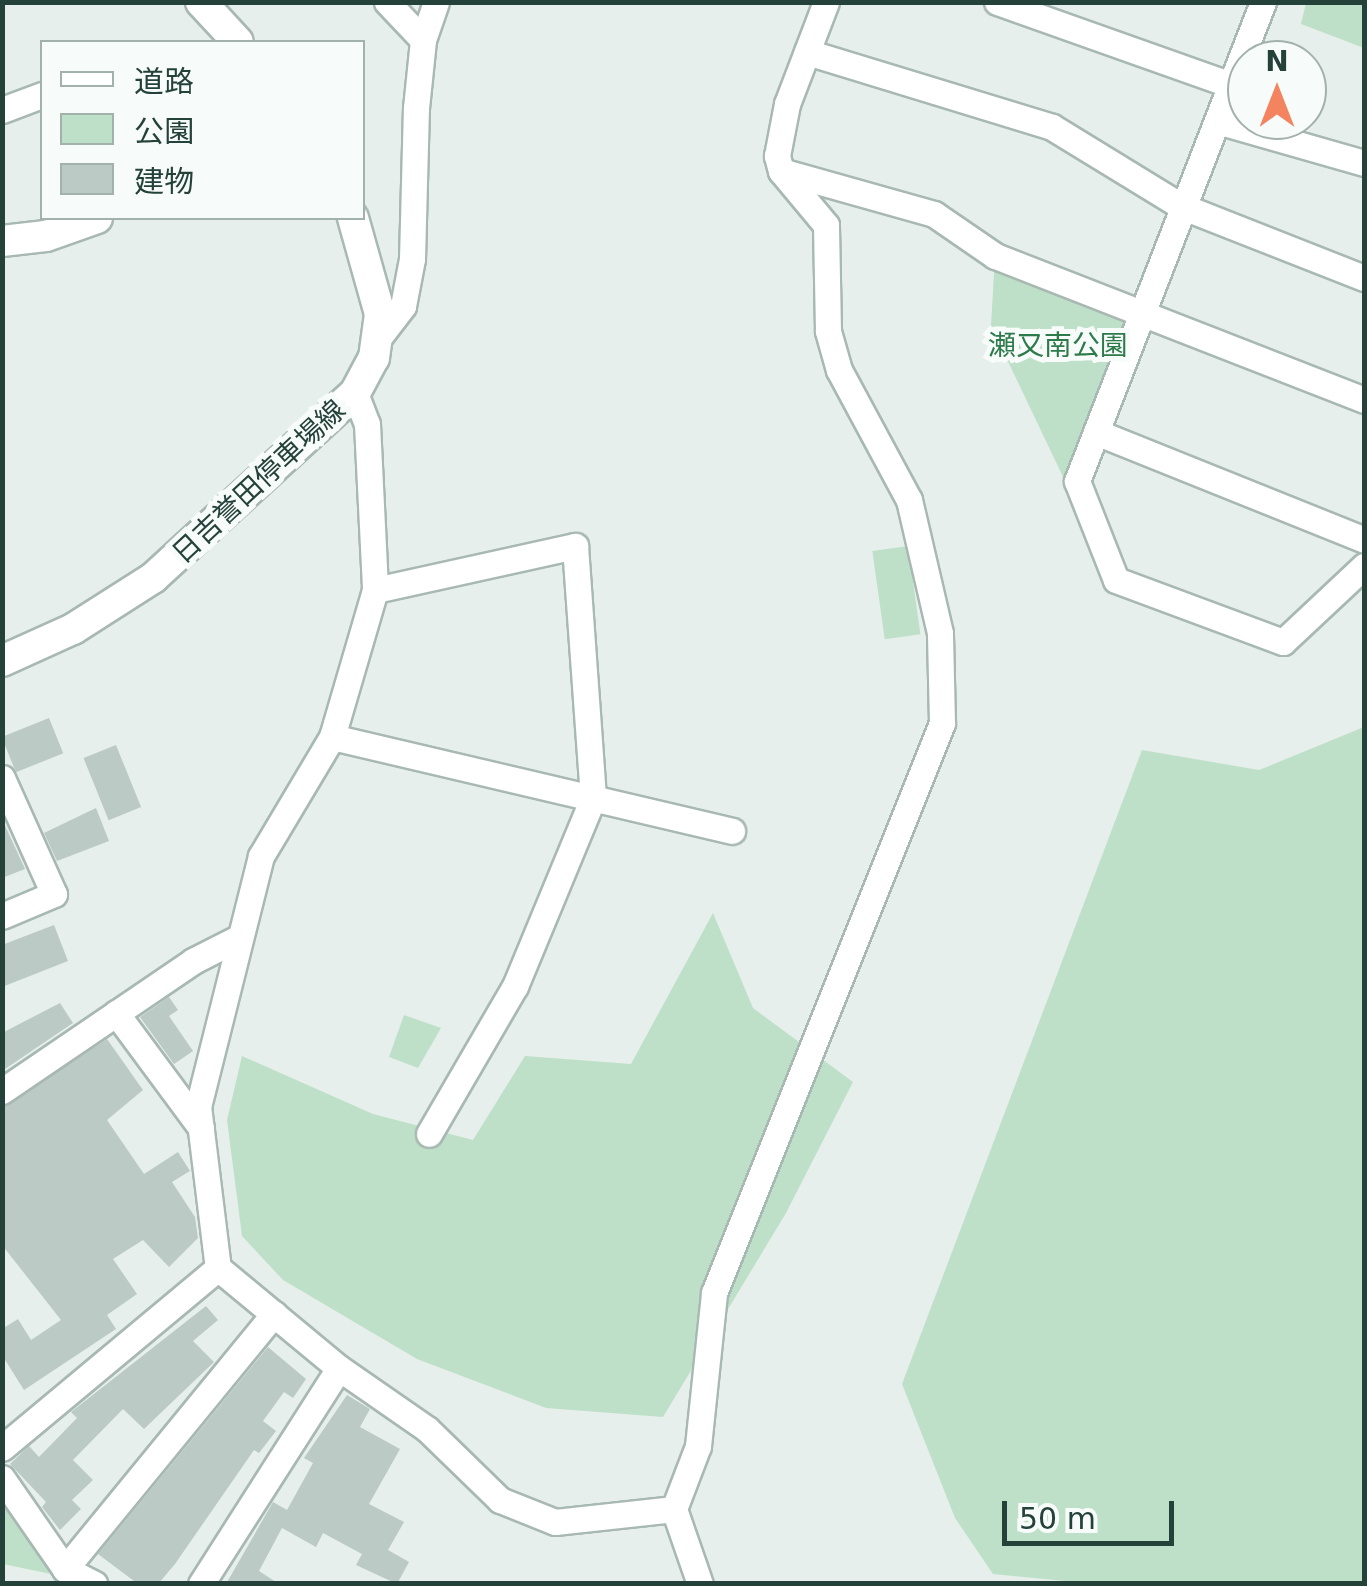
<!DOCTYPE html>
<meta charset="utf-8">
<style>
body{margin:0}
#map{position:relative;width:1367px;height:1586px;overflow:hidden;background:#e6efeb;font-family:"DejaVu Sans","Noto Sans JP",sans-serif}
div>[style]{position:absolute}
.green>*{inset:0;background:#bfe0c8;transform-origin:0 0}
.building>*{inset:0;background:#bbcac4;transform-origin:0 0}
.roads{filter:drop-shadow(2px 0 #a8b8b2) drop-shadow(-2px 0 #a8b8b2) drop-shadow(0 2px #a8b8b2) drop-shadow(0 -2px #a8b8b2)}
.minor>*{height:25px;margin:-12.5px;padding:0 12.5px;transform-origin:12.5px;border-radius:12.5px;background:#fff}
.tertiary>*{height:30px;margin:-15px;padding:0 15px;transform-origin:15px;border-radius:15px;background:#fff}
.secondary>*{height:30px;margin:-15px;padding:0 15px;transform-origin:15px;border-radius:15px;background:#fff}
span{translate:-50% -50%;white-space:nowrap;text-align:center;line-height:1.15;-webkit-text-stroke:10px #f7fbf9;paint-order:stroke}
.park-label{font-size:28px;color:#2d7a4b}
.street-label{font-size:28px;color:#24423a}
.frame{position:absolute;inset:0;border:5px solid #24423a;pointer-events:none}
.legend{position:absolute;left:40px;top:40px;width:325px;height:180px;box-sizing:border-box;background:#f7fbf9;border:2px solid #a3b1ad;margin:0;padding:12px 18px;list-style:none;font-size:30px;color:#24423a}
.legend li{display:flex;align-items:center;gap:20px;height:50px}
.legend b{width:50px;border:2px solid #a3b1ad}
.north{position:absolute;left:1227px;top:40px;width:100px;height:100px;box-sizing:border-box;background:#f7fbf9;border:2px solid #a3b1ad;border-radius:50%;rotate:0deg;font-size:28px;font-weight:700;line-height:40px;text-align:center;color:#24423a}
.north::after{content:'';display:block;margin:auto;width:35px;height:45px;background:#f4845f;clip-path:polygon(50% 0,100% 100%,50% 72%,0 100%)}
.scale{position:absolute;left:1002px;top:1501px;width:172px;height:45px;box-sizing:border-box;border:5px solid #24423a;border-top:0;padding-left:12px;font-size:30px;line-height:35px;white-space:nowrap;color:#24423a;-webkit-text-stroke:8px #f7fbf9;paint-order:stroke}
</style>
<div id="map">
<div class="green">
<div style="clip-path:polygon(1306px 3px,1364px 3px,1364px 48px,1301px 24px)"></div>
<div style="clip-path:polygon(995px 256px,1127px 321px,1065px 481px,991px 326px)"></div>
<div style="left:908px;top:546px;width:89px;height:36px;rotate:82deg"></div>
<div style="clip-path:polygon(1364px 727px,1364px 1583px,1097px 1584px,993px 1574px,955px 1518px,902px 1384px,1142px 750px,1259px 770px)"></div>
<div style="clip-path:polygon(713px 913px,753px 1008px,853px 1082px,786px 1213px,663px 1417px,546px 1408px,417px 1359px,283px 1280px,242px 1236px,227px 1120px,242px 1056px,373px 1114px,473px 1140px,525px 1056px,631px 1064px)"></div>
<div style="clip-path:polygon(404px 1015px,441px 1028px,418px 1068px,389px 1057px)"></div>
<div style="clip-path:polygon(3px 1495px,56px 1575px,3px 1564px)"></div>
</div>
<div class="building">
<div style="left:49px;top:718px;width:38px;height:51px;rotate:68deg"></div>
<div style="left:116px;top:745px;width:67px;height:35px;rotate:68deg"></div>
<div style="clip-path:polygon(96px 808px,109px 841px,57px 861px,44px 833px)"></div>
<div style="clip-path:polygon(2px 819px,25px 869px,2px 878px)"></div>
<div style="clip-path:polygon(54px 925px,68px 961px,2px 987px,2px 945px)"></div>
<div style="clip-path:polygon(169px 997px,178px 1010px,169px 1016px,193px 1051px,174px 1064px,140px 1017px)"></div>
<div style="clip-path:polygon(60px 1003px,73px 1023px,2px 1071px,2px 1033px)"></div>
<div style="clip-path:polygon(107px 1039px,143px 1090px,107px 1120px,144px 1174px,178px 1152px,190px 1171px,172px 1182px,195px 1217px,198px 1238px,169px 1267px,143px 1240px,113px 1259px,137px 1294px,107px 1315px,116px 1329px,24px 1390px,2px 1355px,2px 1329px,18px 1319px,31px 1340px,61px 1320px,2px 1245px,2px 1107px)"></div>
<div style="clip-path:polygon(206px 1306px,218px 1320px,193px 1341px,214px 1362px,144px 1429px,123px 1409px,73px 1460px,93px 1480px,72px 1500px,81px 1509px,60px 1530px,42px 1507px,46px 1502px,10px 1464px,29px 1446px,39px 1457px,77px 1418px,71px 1412px)"></div>
<div style="clip-path:polygon(268px 1347px,306px 1379px,293px 1398px,284px 1392px,263px 1421px,276px 1431px,259px 1453px,254px 1450px,175px 1564px,158px 1584px,138px 1584px,98px 1554px)"></div>
<div style="clip-path:polygon(347px 1395px,370px 1409px,360px 1427px,400px 1449px,369px 1504px,404px 1522px,388px 1550px,409px 1562px,397px 1584px,356px 1565px,362px 1554px,323px 1533px,316px 1547px,282px 1528px,259px 1571px,279px 1584px,226px 1584px,273px 1502px,287px 1510px,313px 1463px,304px 1458px)"></div>
</div>
<div class="roads">
<div class="minor">
<div style="left:387px;top:2px;width:52px;rotate:46.5deg"></div>
<div style="left:997px;top:2px;width:248px;rotate:19.5deg"></div>
<div style="left:1263px;top:2px;width:514px;rotate:111.22deg"></div>
<div style="left:1077px;top:481px;width:106px;rotate:68.5deg"></div>
<div style="left:1116px;top:580px;width:178px;rotate:20.4deg"></div>
<div style="left:1283px;top:642px;width:111px;rotate:-43.2deg"></div>
<div style="left:807px;top:52px;width:256px;rotate:17deg"></div>
<div style="left:1052px;top:127px;width:151px;rotate:31.5deg"></div>
<div style="left:1181px;top:206px;width:197px;rotate:21.5deg"></div>
<div style="left:2px;top:110px;width:43px;rotate:-20.6deg"></div>
<div style="left:1217px;top:121px;width:153px;rotate:15.9deg"></div>
<div style="left:781px;top:171px;width:159px;rotate:15.7deg"></div>
<div style="left:934px;top:214px;width:74px;rotate:34.5deg"></div>
<div style="left:995px;top:256px;width:396px;rotate:21.3deg"></div>
<div style="left:377px;top:340px;width:43px;rotate:-52.6deg"></div>
<div style="left:403px;top:306px;width:48px;rotate:-79.2deg"></div>
<div style="left:412px;top:259px;width:151px;rotate:-88.5deg"></div>
<div style="left:416px;top:108px;width:68px;rotate:-84.1deg"></div>
<div style="left:423px;top:40px;width:40px;rotate:-71.1deg"></div>
<div style="left:355px;top:393px;width:33px;rotate:69deg"></div>
<div style="left:367px;top:424px;width:166px;rotate:87.2deg"></div>
<div style="left:375px;top:590px;width:153px;rotate:106.3deg"></div>
<div style="left:332px;top:737px;width:139px;rotate:120.8deg"></div>
<div style="left:261px;top:856px;width:258px;rotate:104.1deg"></div>
<div style="left:198px;top:1106px;width:163px;rotate:83deg"></div>
<div style="left:218px;top:1268px;width:157px;rotate:39.6deg"></div>
<div style="left:339px;top:1368px;width:107px;rotate:34.7deg"></div>
<div style="left:427px;top:1429px;width:102px;rotate:44.2deg"></div>
<div style="left:500px;top:1500px;width:59px;rotate:21.8deg"></div>
<div style="left:555px;top:1522px;width:120px;rotate:-6.2deg"></div>
<div style="left:1096px;top:432px;width:289px;rotate:21.9deg"></div>
<div style="left:375px;top:590px;width:205px;rotate:-12.4deg"></div>
<div style="left:575px;top:546px;width:253px;rotate:85.9deg"></div>
<div style="left:593px;top:798px;width:204px;rotate:112.5deg"></div>
<div style="left:515px;top:986px;width:171px;rotate:120.2deg"></div>
<div style="left:332px;top:737px;width:411px;rotate:13.2deg"></div>
<div style="left:2px;top:778px;width:127px;rotate:65.9deg"></div>
<div style="left:54px;top:894px;width:56px;rotate:157.1deg"></div>
<div style="left:116px;top:1013px;width:143px;rotate:53.5deg"></div>
<div style="left:2px;top:1091px;width:231px;rotate:-34.2deg"></div>
<div style="left:193px;top:961px;width:51px;rotate:-27.1deg"></div>
<div style="left:2px;top:1448px;width:281px;rotate:-39.8deg"></div>
<div style="left:2px;top:1478px;width:111px;rotate:55.3deg"></div>
<div style="left:65px;top:1569px;width:33px;rotate:27deg"></div>
<div style="left:65px;top:1569px;width:330px;rotate:-50.7deg"></div>
<div style="left:201px;top:1584px;width:256px;rotate:-57.4deg"></div>
<div style="left:700px;top:1584px;width:79px;rotate:-109.1deg"></div>
<div style="left:674px;top:1509px;width:67px;rotate:-69.1deg"></div>
<div style="left:698px;top:1446px;width:154px;rotate:-84deg"></div>
<div style="left:714px;top:1293px;width:614px;rotate:-68.2deg"></div>
<div style="left:942px;top:723px;width:90px;rotate:-91.3deg"></div>
<div style="left:940px;top:633px;width:137px;rotate:-103.1deg"></div>
<div style="left:909px;top:500px;width:148px;rotate:-118.3deg"></div>
<div style="left:839px;top:370px;width:41px;rotate:-105.8deg"></div>
<div style="left:828px;top:331px;width:106px;rotate:-91.1deg"></div>
<div style="left:826px;top:225px;width:70px;rotate:-129.8deg"></div>
<div style="left:781px;top:171px;width:16px;rotate:-105deg"></div>
<div style="left:777px;top:156px;width:53px;rotate:-79.1deg"></div>
<div style="left:787px;top:104px;width:109px;rotate:-69.1deg"></div>
</div>
<div class="tertiary">
<div style="left:2px;top:241px;width:44px;rotate:-6.5deg"></div>
<div style="left:46px;top:236px;width:54px;rotate:-19.4deg"></div>
</div>
<div class="secondary">
<div style="left:201px;top:2px;width:54px;rotate:47.2deg"></div>
<div style="left:2px;top:661px;width:78px;rotate:-24.3deg"></div>
<div style="left:73px;top:629px;width:95px;rotate:-32.5deg"></div>
<div style="left:153px;top:578px;width:274px;rotate:-42.5deg"></div>
<div style="left:355px;top:393px;width:40px;rotate:-62deg"></div>
<div style="left:374px;top:358px;width:44px;rotate:-82.2deg"></div>
<div style="left:380px;top:314px;width:100px;rotate:-105.7deg"></div>
</div>
</div>
<div class="park-label">
<span style="left:1058px;top:346px">瀬又南公園</span>
</div>
<div class="street-label">
<span style="left:259px;top:482px;rotate:-43deg">日吉誉田停車場線</span>
</div>
<div class="frame"></div>
<ul class="legend">
<li><b style="height:12px;background:#fff"></b>道路</li>
<li><b style="height:28px;background:#bfe0c8"></b>公園</li>
<li><b style="height:28px;background:#bbcac4"></b>建物</li>
</ul>
<div class="north">N</div>
<div class="scale">50 m</div>
</div>
